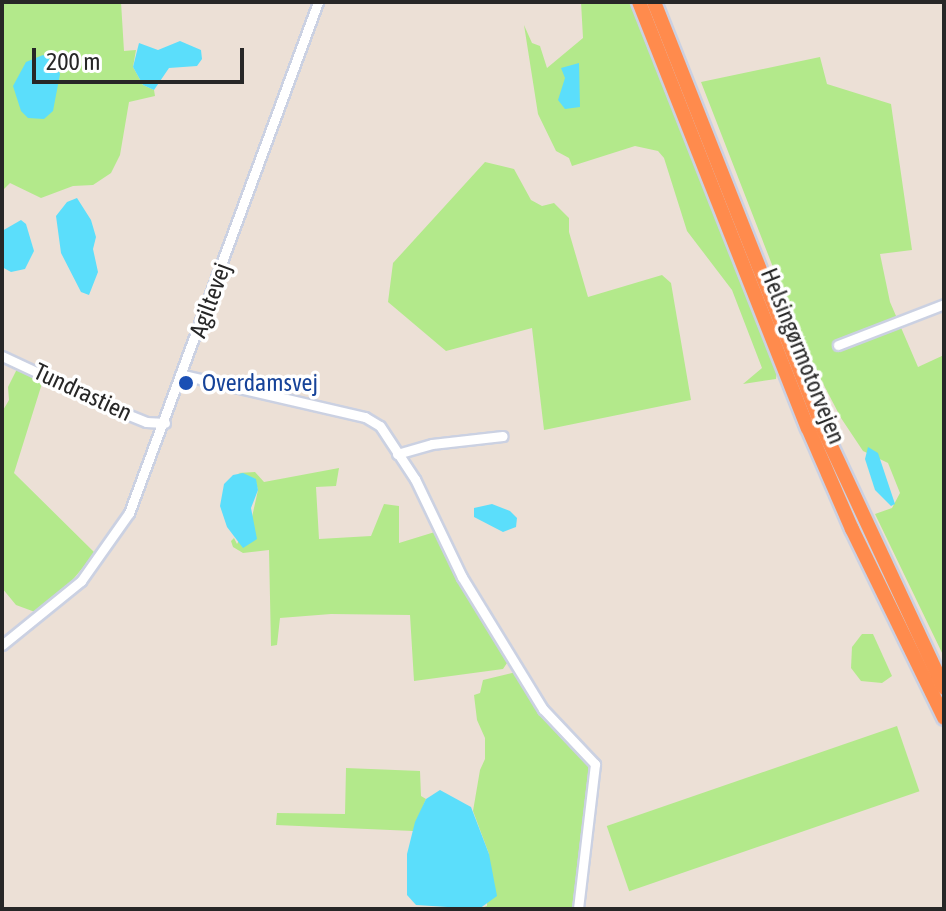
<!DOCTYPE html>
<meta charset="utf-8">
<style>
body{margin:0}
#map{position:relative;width:946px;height:911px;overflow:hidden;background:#ece0d6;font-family:"Asap Condensed",sans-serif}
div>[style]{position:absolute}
.green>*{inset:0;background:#b3e98b;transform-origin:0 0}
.water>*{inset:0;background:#5bdefb}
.roads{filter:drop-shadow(2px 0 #cbd1e2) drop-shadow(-2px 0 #cbd1e2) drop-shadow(0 2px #cbd1e2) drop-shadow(0 -2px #cbd1e2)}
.minor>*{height:9px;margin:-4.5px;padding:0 4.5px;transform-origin:4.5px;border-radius:4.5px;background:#fff}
.highway>*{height:14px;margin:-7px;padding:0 7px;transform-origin:7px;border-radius:7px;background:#ff8b4d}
.dots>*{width:22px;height:22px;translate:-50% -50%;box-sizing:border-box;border:4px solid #fff;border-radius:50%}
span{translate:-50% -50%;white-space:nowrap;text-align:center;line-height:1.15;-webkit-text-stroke:7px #fff;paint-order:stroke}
.street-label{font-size:24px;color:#272727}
.transit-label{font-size:24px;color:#164399}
.left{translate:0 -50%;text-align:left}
.frame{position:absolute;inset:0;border:4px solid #272727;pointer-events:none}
.scale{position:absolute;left:32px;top:48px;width:212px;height:36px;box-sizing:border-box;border:4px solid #272727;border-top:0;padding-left:10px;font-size:24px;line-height:28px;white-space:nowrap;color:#272727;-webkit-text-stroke:6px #fff;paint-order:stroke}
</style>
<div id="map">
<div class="green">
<div style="clip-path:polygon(2px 2px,121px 2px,124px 51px,136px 50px,133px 67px,143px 85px,154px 90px,155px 96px,129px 102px,120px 155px,111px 173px,93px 185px,73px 186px,41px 198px,10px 183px,2px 191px)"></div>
<div style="clip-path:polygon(581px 2px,633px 2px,777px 370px,776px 379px,743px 384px,762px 368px,732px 290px,687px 231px,664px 158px,658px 151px,635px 146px,572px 166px,569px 158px,556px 151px,538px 114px,524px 25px,532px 43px,540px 46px,547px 68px,583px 38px)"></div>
<div style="clip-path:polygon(820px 57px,827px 84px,891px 104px,912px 250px,880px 254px,890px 302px,918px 367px,944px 355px,944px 657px,875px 514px,892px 508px,900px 493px,888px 463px,863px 451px,841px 418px,804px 347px,701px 82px)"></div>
<div style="clip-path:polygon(485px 162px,514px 169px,531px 200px,542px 206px,554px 203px,569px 218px,569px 232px,588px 297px,662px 275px,671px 283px,691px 400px,544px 430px,532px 328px,446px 351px,388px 302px,393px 263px)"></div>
<div style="clip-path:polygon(19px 365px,44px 377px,14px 473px,95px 553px,65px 589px,35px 612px,16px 605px,2px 588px,2px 412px,9px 400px,8px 387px)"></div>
<div style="clip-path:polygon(339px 468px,336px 486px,316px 487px,319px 539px,371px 536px,384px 504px,399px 506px,399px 543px,438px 531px,509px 660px,503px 669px,414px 681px,410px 615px,331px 614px,280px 618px,277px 645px,271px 646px,269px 550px,243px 553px,233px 547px,231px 541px,234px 538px,237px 544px,252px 517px,258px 490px,255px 479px,238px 473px,255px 472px,264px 482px)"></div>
<div style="clip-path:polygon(862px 634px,873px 634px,892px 676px,882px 683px,861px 681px,851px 668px,852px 647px)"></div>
<div style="clip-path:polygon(516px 672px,550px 725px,592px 764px,574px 909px,479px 909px,487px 906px,489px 854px,473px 811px,480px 770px,485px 759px,485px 738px,477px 720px,474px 695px,480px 693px,483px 680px)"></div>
<div style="left:897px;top:726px;width:69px;height:307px;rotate:71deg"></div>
<div style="clip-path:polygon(346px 768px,420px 771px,421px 796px,426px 799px,413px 831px,276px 825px,277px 813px,345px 814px)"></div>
</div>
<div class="water">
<div style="clip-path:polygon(180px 41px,201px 50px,202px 59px,197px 66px,169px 68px,154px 90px,143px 85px,133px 67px,139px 43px,158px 50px)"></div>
<div style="clip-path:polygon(43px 55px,56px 63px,60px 74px,53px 111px,44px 119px,28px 118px,21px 111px,13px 86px,26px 62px)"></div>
<div style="clip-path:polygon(579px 63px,580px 107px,565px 109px,558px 100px,565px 78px,561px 68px)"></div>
<div style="clip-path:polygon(77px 198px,91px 220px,96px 237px,93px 249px,98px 272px,89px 295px,81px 292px,61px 253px,56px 216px,67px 202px)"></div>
<div style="clip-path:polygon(21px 220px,26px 224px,34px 251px,25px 269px,11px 272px,2px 267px,2px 231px)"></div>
<div style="clip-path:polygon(868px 447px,878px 453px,895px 504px,891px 506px,875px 490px,865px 459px)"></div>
<div style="clip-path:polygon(243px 473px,256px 479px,258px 490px,251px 508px,257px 539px,243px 548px,227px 527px,220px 506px,224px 484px,233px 475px)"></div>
<div style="clip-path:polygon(492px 504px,510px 511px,517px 518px,516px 527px,503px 532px,474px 517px,474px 508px)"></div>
<div style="clip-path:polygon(440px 790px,471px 807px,489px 854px,497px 896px,479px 909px,416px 905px,407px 895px,407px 854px,415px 822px,426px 799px)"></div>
</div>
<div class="roads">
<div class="minor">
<div style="left:838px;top:345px;width:114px;rotate:-21.1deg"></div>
<div style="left:2px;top:356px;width:135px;rotate:25deg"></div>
<div style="left:124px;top:413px;width:24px;rotate:22deg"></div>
<div style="left:146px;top:422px;width:19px;rotate:3deg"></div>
<div style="left:183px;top:375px;width:187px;rotate:13deg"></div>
<div style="left:365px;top:417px;width:17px;rotate:31deg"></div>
<div style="left:380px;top:426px;width:64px;rotate:56.6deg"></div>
<div style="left:415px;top:479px;width:109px;rotate:64.4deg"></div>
<div style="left:462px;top:577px;width:155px;rotate:58.5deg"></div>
<div style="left:543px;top:709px;width:76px;rotate:46.6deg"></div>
<div style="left:595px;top:764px;width:146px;rotate:96.7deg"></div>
<div style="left:397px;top:454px;width:36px;rotate:-16deg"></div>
<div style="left:432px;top:444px;width:71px;rotate:-6.4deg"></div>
<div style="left:2px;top:645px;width:102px;rotate:-39deg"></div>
<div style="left:81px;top:581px;width:83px;rotate:-54.8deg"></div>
<div style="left:129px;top:513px;width:545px;rotate:-69.7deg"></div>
</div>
<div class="highway">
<div style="left:639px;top:2px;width:458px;rotate:68.4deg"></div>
<div style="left:808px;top:428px;width:110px;rotate:66.5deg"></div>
<div style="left:852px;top:529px;width:210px;rotate:64deg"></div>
<div style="left:654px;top:2px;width:464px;rotate:68.4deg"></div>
<div style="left:825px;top:433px;width:281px;rotate:65deg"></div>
</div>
</div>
<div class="dots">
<div style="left:186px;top:383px;background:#1a4fb4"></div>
</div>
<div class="street-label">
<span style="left:210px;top:300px;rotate:-70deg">Agiltevej</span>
<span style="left:803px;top:356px;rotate:68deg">Helsingørmotorvejen</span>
<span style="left:83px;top:392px;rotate:25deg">Tundrastien</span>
</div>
<div class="transit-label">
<span class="left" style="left:202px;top:383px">Overdamsvej</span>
</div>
<div class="frame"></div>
<div class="scale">200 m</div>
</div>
